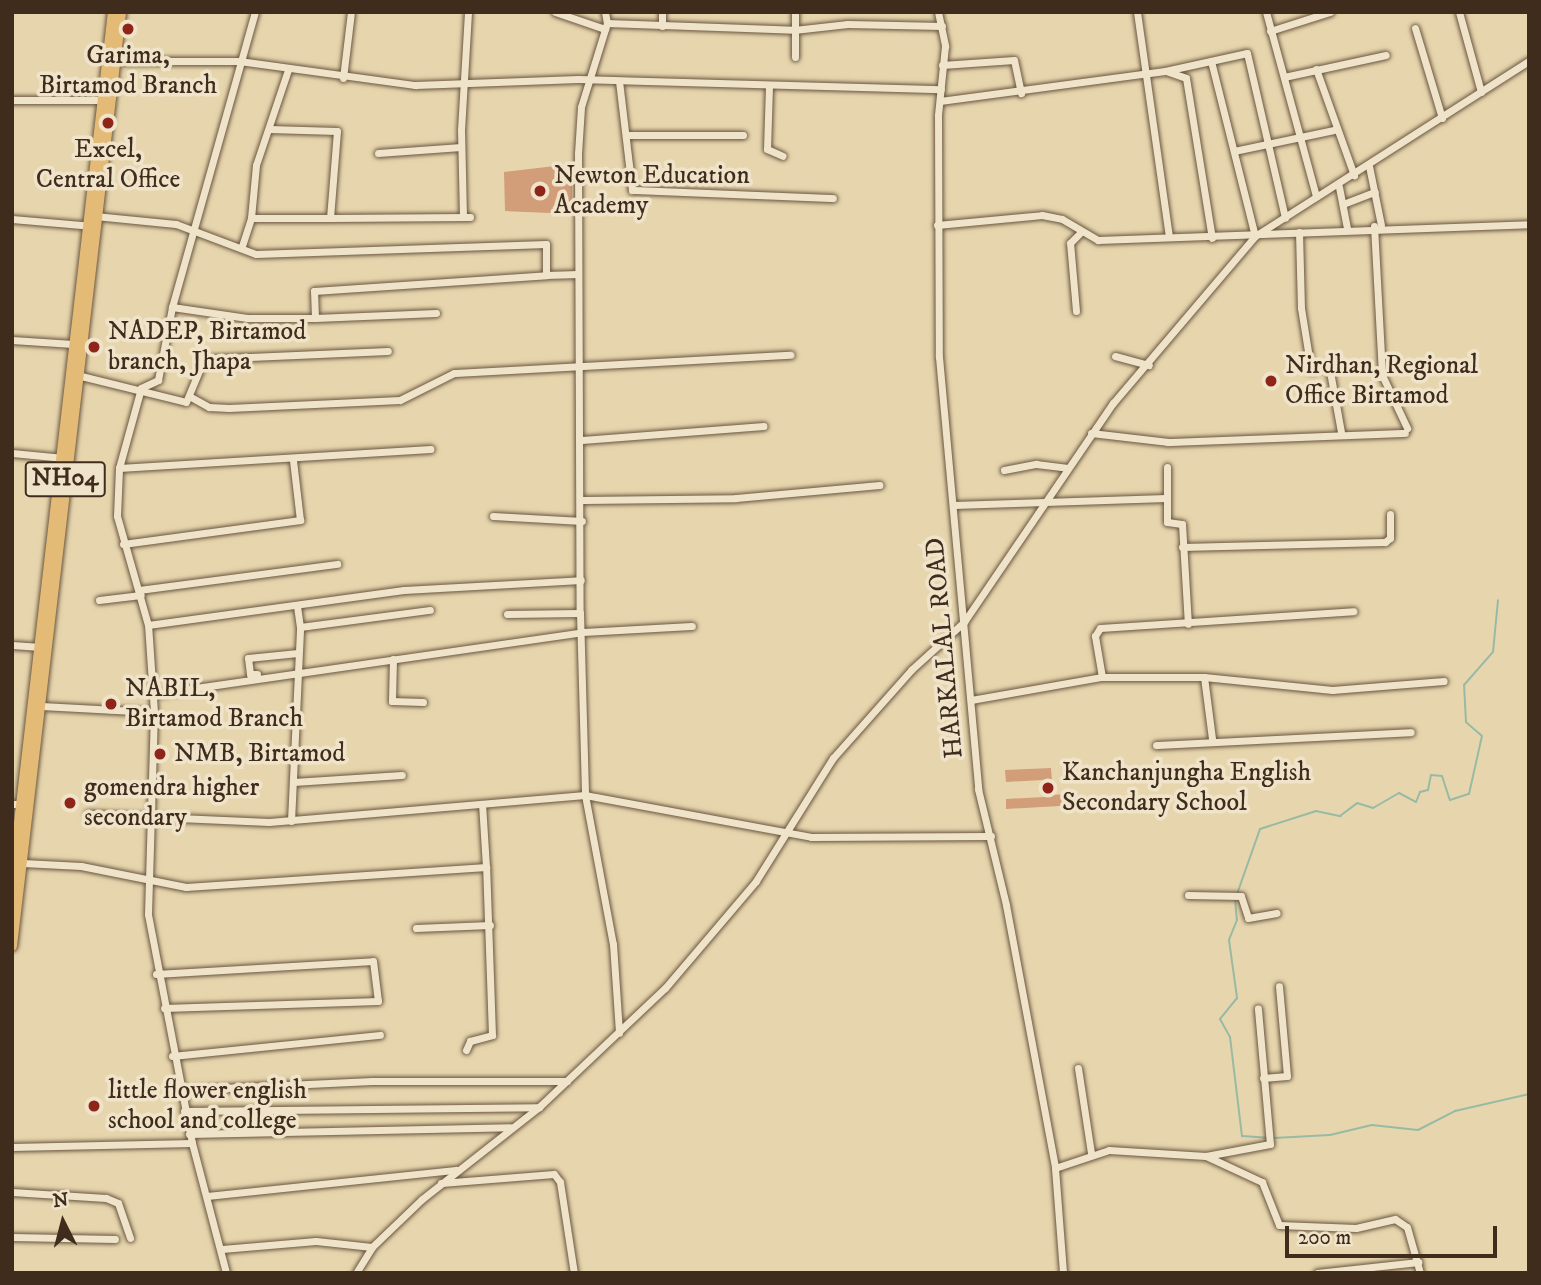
<!DOCTYPE html>
<html>
<head>
<meta charset="utf-8">
<style>
	body { margin:0 }
	#map { position:relative; width:1541px; height:1285px; overflow:hidden; background:#e7d6ad; font-family:"IM FELL DW Pica",serif }
	div>[style] { position:absolute }
	[style*='--x'] { left:calc(var(--x)*1px); top:calc(var(--y)*1px); width:calc(var(--w)*1px); rotate:calc(var(--a)*1deg) }
	.stream>* { height:2px; margin:-1px; padding:0 1px; transform-origin:1px; border-radius:1px; background:#98baa5 }
	.building>* { inset:0; background:#d29e79 }
	.roads { filter:drop-shadow(0 0 2px #6a5641) drop-shadow(0 0 2px #6a5641) }
	.minor>* { height:7px; margin:-3.5px; padding:0 3.5px; transform-origin:3.5px; border-radius:3.5px; background:#efe4ca }
	.major>* { height:10px; margin:-5px; padding:0 5px; transform-origin:5px; border-radius:5px; background:#e4bb76 }
	.dots>* { width:19px; height:19px; translate:-50% -50%; box-sizing:border-box; border:4px solid #efe4ca; border-radius:50% }
	span { translate:-50% -50%; white-space:nowrap; text-align:center; line-height:1.15; -webkit-text-stroke:7px #efe4ca; paint-order:stroke }
	.shield-label span { padding:2px 5px; background:#efe4ca; border:2px solid; border-radius:5px; -webkit-text-stroke-width:0 }
	.shield-label { font-size:24px; color:#402c1d; font-weight:700 }
	.poi-label { font-size:26px; color:#402c1d }
	.left { translate:0 -50%; text-align:left }
	.street-label { font-size:26px; color:#402c1d }
	.frame { position:absolute; inset:0; border:14px solid #402c1d; pointer-events:none }
	.north { position:absolute; left:28px; top:1187px; width:70px; height:70px; -webkit-text-stroke:5px #efe4ca; paint-order:stroke; rotate:354deg; font-size:19px; font-weight:700; line-height:28px; text-align:center; color:#402c1d }
	.north::after { content:''; display:block; margin:auto; width:24px; height:32px; background:#402c1d; clip-path:polygon(50% 0,100% 100%,50% 72%,0 100%) }
	.scale { position:absolute; left:1285px; top:1226px; width:212px; height:32px; box-sizing:border-box; border:4px solid #402c1d; border-top:0; padding-left:9px; font-size:21px; line-height:24px; white-space:nowrap; color:#402c1d; -webkit-text-stroke:5px #efe4ca; paint-order:stroke }
</style>
</head>
<body>
<div id="map">
	<div class="stream">
		<div style="--x:1237;--y:894;--w:69;--a:-70.5"></div>
		<div style="--x:1260;--y:829;--w:59;--a:-17.8"></div>
		<div style="--x:1316;--y:811;--w:25;--a:12"></div>
		<div style="--x:1340;--y:816;--w:21;--a:-37"></div>
		<div style="--x:1357;--y:803;--w:17;--a:17"></div>
		<div style="--x:1373;--y:808;--w:30;--a:-30"></div>
		<div style="--x:1399;--y:793;--w:19;--a:28"></div>
		<div style="--x:1416;--y:802;--w:11;--a:-68"></div>
		<div style="--x:1420;--y:792;--w:8;--a:-14"></div>
		<div style="--x:1428;--y:790;--w:15;--a:-79"></div>
		<div style="--x:1431;--y:775;--w:11;--a:5"></div>
		<div style="--x:1442;--y:776;--w:25;--a:72"></div>
		<div style="--x:1450;--y:800;--w:20;--a:-18"></div>
		<div style="--x:1469;--y:794;--w:59;--a:-77.4"></div>
		<div style="--x:1482;--y:736;--w:21;--a:-139"></div>
		<div style="--x:1466;--y:722;--w:37;--a:-93"></div>
		<div style="--x:1464;--y:685;--w:44;--a:-48.7"></div>
		<div style="--x:1493;--y:652;--w:52;--a:-84.5"></div>
		<div style="--x:1235;--y:899;--w:21;--a:85"></div>
		<div style="--x:1237;--y:920;--w:22;--a:112"></div>
		<div style="--x:1229;--y:940;--w:59;--a:82.1"></div>
		<div style="--x:1237;--y:998;--w:27;--a:129"></div>
		<div style="--x:1220;--y:1019;--w:21;--a:61"></div>
		<div style="--x:1230;--y:1037;--w:100;--a:83.1"></div>
		<div style="--x:1242;--y:1136;--w:26;--a:4"></div>
		<div style="--x:1274;--y:1138;--w:56;--a:-3.1"></div>
		<div style="--x:1330;--y:1135;--w:43;--a:-13.4"></div>
		<div style="--x:1372;--y:1125;--w:46;--a:6.2"></div>
		<div style="--x:1418;--y:1130;--w:42;--a:-27.2"></div>
		<div style="--x:1455;--y:1111;--w:76;--a:-12.9"></div>
	</div>
	<div class="building">
		<div style="clip-path:polygon(572px 164px,572px 214px,505px 211px,504px 172px)"></div>
		<div style="clip-path:polygon(1051px 768px,1053px 795px,1077px 793px,1077px 805px,1006px 809px,1006px 799px,1044px 797px,1043px 780px,1006px 782px,1005px 770px)"></div>
	</div>
	<div class="roads">
		<div class="minor">
			<div style="--x:555;--y:12;--w:53;--a:18.8"></div>
			<div style="--x:605;--y:12;--w:11;--a:80"></div>
			<div style="--x:607;--y:23;--w:88;--a:107.2"></div>
			<div style="--x:581;--y:107;--w:46;--a:93.7"></div>
			<div style="--x:578;--y:153;--w:460;--a:89.8"></div>
			<div style="--x:580;--y:613;--w:182;--a:88.4"></div>
			<div style="--x:585;--y:795;--w:152;--a:79.4"></div>
			<div style="--x:613;--y:944;--w:89;--a:86.1"></div>
			<div style="--x:662;--y:12;--w:14;--a:90"></div>
			<div style="--x:938;--y:12;--w:35;--a:78"></div>
			<div style="--x:945;--y:46;--w:69;--a:95.8"></div>
			<div style="--x:938;--y:115;--w:242;--a:89.8"></div>
			<div style="--x:939;--y:357;--w:434;--a:84.8"></div>
			<div style="--x:978;--y:789;--w:119;--a:76.4"></div>
			<div style="--x:1006;--y:905;--w:268;--a:79.4"></div>
			<div style="--x:1055;--y:1168;--w:105;--a:85.6"></div>
			<div style="--x:1137;--y:12;--w:227;--a:81.9"></div>
			<div style="--x:1266;--y:12;--w:191;--a:74.8"></div>
			<div style="--x:1459;--y:12;--w:83;--a:74.6"></div>
			<div style="--x:607;--y:23;--w:187;--a:2.1"></div>
			<div style="--x:794;--y:30;--w:54;--a:-6.3"></div>
			<div style="--x:848;--y:24;--w:94;--a:1.2"></div>
			<div style="--x:1415;--y:28;--w:94;--a:73.3"></div>
			<div style="--x:1270;--y:31;--w:63;--a:-17.6"></div>
			<div style="--x:795;--y:57;--w:45;--a:-90"></div>
			<div style="--x:114;--y:61;--w:125;--a:0"></div>
			<div style="--x:239;--y:61;--w:178;--a:7.8"></div>
			<div style="--x:415;--y:85;--w:163;--a:-2.1"></div>
			<div style="--x:578;--y:79;--w:363;--a:1.6"></div>
			<div style="--x:1211;--y:61;--w:180;--a:75.9"></div>
			<div style="--x:942;--y:65;--w:72;--a:-4"></div>
			<div style="--x:1014;--y:60;--w:34;--a:78"></div>
			<div style="--x:1316;--y:69;--w:113;--a:70.3"></div>
			<div style="--x:1166;--y:71;--w:21;--a:19"></div>
			<div style="--x:1186;--y:78;--w:162;--a:80.8"></div>
			<div style="--x:1284;--y:77;--w:104;--a:-12.2"></div>
			<div style="--x:343;--y:78;--w:66;--a:-83.1"></div>
			<div style="--x:619;--y:81;--w:110;--a:83.2"></div>
			<div style="--x:632;--y:190;--w:201;--a:2.3"></div>
			<div style="--x:769;--y:86;--w:63;--a:91.8"></div>
			<div style="--x:767;--y:149;--w:17;--a:24"></div>
			<div style="--x:12;--y:100;--w:93;--a:0"></div>
			<div style="--x:940;--y:101;--w:227;--a:-7.6"></div>
			<div style="--x:1165;--y:71;--w:84;--a:-12.4"></div>
			<div style="--x:1247;--y:53;--w:169;--a:77"></div>
			<div style="--x:627;--y:135;--w:116;--a:0"></div>
			<div style="--x:1234;--y:151;--w:102;--a:-11.9"></div>
			<div style="--x:378;--y:153;--w:83;--a:-4.1"></div>
			<div style="--x:1369;--y:166;--w:60;--a:78.5"></div>
			<div style="--x:1339;--y:187;--w:42;--a:79"></div>
			<div style="--x:1343;--y:204;--w:34;--a:-21"></div>
			<div style="--x:95;--y:216;--w:81;--a:5.6"></div>
			<div style="--x:176;--y:224;--w:85;--a:20.6"></div>
			<div style="--x:256;--y:254;--w:290;--a:-2"></div>
			<div style="--x:546;--y:244;--w:31;--a:90"></div>
			<div style="--x:546;--y:275;--w:32;--a:-2"></div>
			<div style="--x:463;--y:217;--w:87;--a:-91.3"></div>
			<div style="--x:461;--y:130;--w:118;--a:-86.6"></div>
			<div style="--x:251;--y:218;--w:53;--a:-84.6"></div>
			<div style="--x:256;--y:165;--w:100;--a:-71.4"></div>
			<div style="--x:330;--y:218;--w:140;--a:-0.4"></div>
			<div style="--x:12;--y:219;--w:81;--a:4.9"></div>
			<div style="--x:937;--y:225;--w:105;--a:-5.4"></div>
			<div style="--x:1042;--y:215;--w:20;--a:11"></div>
			<div style="--x:1062;--y:219;--w:42;--a:30.3"></div>
			<div style="--x:1098;--y:240;--w:431;--a:-2.1"></div>
			<div style="--x:1374;--y:226;--w:149;--a:86.9"></div>
			<div style="--x:1382;--y:375;--w:59;--a:64.7"></div>
			<div style="--x:1299;--y:232;--w:76;--a:88.5"></div>
			<div style="--x:1301;--y:308;--w:63;--a:80.8"></div>
			<div style="--x:1311;--y:370;--w:18;--a:-13"></div>
			<div style="--x:1329;--y:366;--w:67;--a:79.7"></div>
			<div style="--x:242;--y:246;--w:29;--a:-72"></div>
			<div style="--x:251;--y:218;--w:79;--a:0"></div>
			<div style="--x:330;--y:218;--w:87;--a:-85.4"></div>
			<div style="--x:337;--y:131;--w:68;--a:-178.3"></div>
			<div style="--x:172;--y:307;--w:76;--a:8.3"></div>
			<div style="--x:247;--y:318;--w:68;--a:0"></div>
			<div style="--x:1076;--y:311;--w:68;--a:-95"></div>
			<div style="--x:1070;--y:243;--w:14;--a:-45"></div>
			<div style="--x:436;--y:313;--w:121;--a:177.6"></div>
			<div style="--x:315;--y:318;--w:27;--a:-92"></div>
			<div style="--x:314;--y:291;--w:233;--a:-3.9"></div>
			<div style="--x:12;--y:340;--w:61;--a:3.8"></div>
			<div style="--x:1115;--y:356;--w:35;--a:15"></div>
			<div style="--x:77;--y:375;--w:112;--a:13.9"></div>
			<div style="--x:186;--y:402;--w:47;--a:-67.3"></div>
			<div style="--x:204;--y:359;--w:184;--a:-2.5"></div>
			<div style="--x:189;--y:396;--w:23;--a:29"></div>
			<div style="--x:209;--y:407;--w:20;--a:3"></div>
			<div style="--x:229;--y:408;--w:171;--a:-2.7"></div>
			<div style="--x:400;--y:400;--w:60;--a:-26.6"></div>
			<div style="--x:454;--y:373;--w:337;--a:-3.1"></div>
			<div style="--x:1091;--y:433;--w:78;--a:6.7"></div>
			<div style="--x:1168;--y:442;--w:237;--a:-2.2"></div>
			<div style="--x:582;--y:440;--w:182;--a:-4.4"></div>
			<div style="--x:12;--y:453;--w:52;--a:5.5"></div>
			<div style="--x:1167;--y:467;--w:55;--a:90"></div>
			<div style="--x:1167;--y:522;--w:15;--a:8"></div>
			<div style="--x:1182;--y:524;--w:100;--a:86.6"></div>
			<div style="--x:119;--y:468;--w:312;--a:-3.5"></div>
			<div style="--x:1004;--y:470;--w:33;--a:-11"></div>
			<div style="--x:1036;--y:464;--w:32;--a:7"></div>
			<div style="--x:583;--y:500;--w:153;--a:-0.7"></div>
			<div style="--x:736;--y:498;--w:144;--a:-5.2"></div>
			<div style="--x:954;--y:505;--w:212;--a:-1.9"></div>
			<div style="--x:493;--y:516;--w:89;--a:3.2"></div>
			<div style="--x:123;--y:544;--w:179;--a:-7.7"></div>
			<div style="--x:300;--y:520;--w:60;--a:-96.7"></div>
			<div style="--x:1182;--y:547;--w:203;--a:-1.4"></div>
			<div style="--x:1385;--y:542;--w:6;--a:-39"></div>
			<div style="--x:1390;--y:538;--w:24;--a:-90"></div>
			<div style="--x:139;--y:590;--w:200;--a:-7.5"></div>
			<div style="--x:99;--y:600;--w:42;--a:-6.8"></div>
			<div style="--x:297;--y:606;--w:21;--a:82"></div>
			<div style="--x:300;--y:627;--w:131;--a:-7.5"></div>
			<div style="--x:507;--y:614;--w:73;--a:-0.8"></div>
			<div style="--x:148;--y:625;--w:258;--a:-7.8"></div>
			<div style="--x:404;--y:590;--w:177;--a:-3.2"></div>
			<div style="--x:12;--y:645;--w:32;--a:4"></div>
			<div style="--x:393;--y:659;--w:42;--a:91.4"></div>
			<div style="--x:392;--y:701;--w:31;--a:2"></div>
			<div style="--x:257;--y:674;--w:7;--a:180"></div>
			<div style="--x:250;--y:674;--w:16;--a:-97"></div>
			<div style="--x:248;--y:658;--w:50;--a:-5.7"></div>
			<div style="--x:1102;--y:677;--w:42;--a:-99.7"></div>
			<div style="--x:1095;--y:636;--w:9;--a:-58"></div>
			<div style="--x:1100;--y:628;--w:254;--a:-3.8"></div>
			<div style="--x:1204;--y:677;--w:63;--a:82.6"></div>
			<div style="--x:154;--y:694;--w:432;--a:-8.2"></div>
			<div style="--x:582;--y:632;--w:110;--a:-3.1"></div>
			<div style="--x:971;--y:700;--w:133;--a:-10"></div>
			<div style="--x:1102;--y:677;--w:102;--a:0"></div>
			<div style="--x:1204;--y:677;--w:129;--a:5.8"></div>
			<div style="--x:1332;--y:690;--w:112;--a:-4.6"></div>
			<div style="--x:154;--y:712;--w:87;--a:-93.9"></div>
			<div style="--x:148;--y:625;--w:113;--a:-105.9"></div>
			<div style="--x:117;--y:516;--w:48;--a:-87.6"></div>
			<div style="--x:119;--y:468;--w:83;--a:-74.6"></div>
			<div style="--x:141;--y:388;--w:19;--a:-25"></div>
			<div style="--x:158;--y:380;--w:74;--a:-79.1"></div>
			<div style="--x:172;--y:307;--w:306;--a:-74.3"></div>
			<div style="--x:1156;--y:745;--w:255;--a:-2.9"></div>
			<div style="--x:293;--y:782;--w:109;--a:-3.7"></div>
			<div style="--x:12;--y:804;--w:14;--a:0"></div>
			<div style="--x:88;--y:814;--w:181;--a:2.5"></div>
			<div style="--x:269;--y:822;--w:317;--a:-4.9"></div>
			<div style="--x:585;--y:795;--w:230;--a:10.5"></div>
			<div style="--x:811;--y:837;--w:180;--a:-0.3"></div>
			<div style="--x:291;--y:821;--w:194;--a:-87.3"></div>
			<div style="--x:23;--y:863;--w:58;--a:3"></div>
			<div style="--x:81;--y:866;--w:107;--a:11.3"></div>
			<div style="--x:186;--y:887;--w:301;--a:-3.8"></div>
			<div style="--x:486;--y:867;--w:63;--a:-93.6"></div>
			<div style="--x:1188;--y:895;--w:53;--a:1.1"></div>
			<div style="--x:1241;--y:896;--w:23;--a:72"></div>
			<div style="--x:1248;--y:918;--w:29;--a:-10"></div>
			<div style="--x:416;--y:928;--w:74;--a:-2.3"></div>
			<div style="--x:156;--y:974;--w:217;--a:-3.4"></div>
			<div style="--x:373;--y:961;--w:40;--a:82.9"></div>
			<div style="--x:378;--y:1001;--w:214;--a:178.1"></div>
			<div style="--x:466;--y:1050;--w:10;--a:-66"></div>
			<div style="--x:470;--y:1041;--w:23;--a:-15"></div>
			<div style="--x:492;--y:1035;--w:168;--a:-92"></div>
			<div style="--x:172;--y:1056;--w:209;--a:-5.8"></div>
			<div style="--x:1078;--y:1068;--w:86;--a:81.3"></div>
			<div style="--x:1263;--y:1078;--w:24;--a:-5"></div>
			<div style="--x:1287;--y:1076;--w:90;--a:-95.1"></div>
			<div style="--x:181;--y:1090;--w:191;--a:-2.7"></div>
			<div style="--x:372;--y:1081;--w:195;--a:0"></div>
			<div style="--x:184;--y:1111;--w:355;--a:-0.6"></div>
			<div style="--x:189;--y:1134;--w:321;--a:-1.2"></div>
			<div style="--x:192;--y:1143;--w:134;--a:75.3"></div>
			<div style="--x:12;--y:1147;--w:180;--a:-1.3"></div>
			<div style="--x:192;--y:1143;--w:233;--a:-100.9"></div>
			<div style="--x:148;--y:914;--w:202;--a:-88.3"></div>
			<div style="--x:154;--y:712;--w:114;--a:-177"></div>
			<div style="--x:1206;--y:1156;--w:65;--a:-10.6"></div>
			<div style="--x:1270;--y:1144;--w:136;--a:-95.1"></div>
			<div style="--x:1055;--y:1168;--w:57;--a:-18.4"></div>
			<div style="--x:1109;--y:1150;--w:97;--a:3.5"></div>
			<div style="--x:1206;--y:1156;--w:62;--a:24.9"></div>
			<div style="--x:1262;--y:1182;--w:46;--a:68.4"></div>
			<div style="--x:1279;--y:1225;--w:77;--a:2.2"></div>
			<div style="--x:1356;--y:1228;--w:40;--a:-13"></div>
			<div style="--x:1395;--y:1219;--w:14;--a:34"></div>
			<div style="--x:1407;--y:1227;--w:48;--a:74.2"></div>
			<div style="--x:441;--y:1183;--w:113;--a:-4.6"></div>
			<div style="--x:554;--y:1174;--w:10;--a:53"></div>
			<div style="--x:560;--y:1182;--w:92;--a:81.3"></div>
			<div style="--x:12;--y:1192;--w:94;--a:3.7"></div>
			<div style="--x:106;--y:1198;--w:13;--a:23"></div>
			<div style="--x:118;--y:1203;--w:37;--a:71"></div>
			<div style="--x:207;--y:1196;--w:250;--a:-6"></div>
			<div style="--x:12;--y:1237;--w:103;--a:1.1"></div>
			<div style="--x:222;--y:1249;--w:94;--a:-4.9"></div>
			<div style="--x:316;--y:1241;--w:56;--a:6.1"></div>
			<div style="--x:356;--y:1273;--w:31;--a:-58"></div>
			<div style="--x:372;--y:1247;--w:69;--a:-43.8"></div>
			<div style="--x:422;--y:1199;--w:149;--a:-38.2"></div>
			<div style="--x:539;--y:1107;--w:173;--a:-43.4"></div>
			<div style="--x:665;--y:988;--w:140;--a:-49.6"></div>
			<div style="--x:756;--y:881;--w:145;--a:-58"></div>
			<div style="--x:833;--y:758;--w:118;--a:-48.4"></div>
			<div style="--x:911;--y:670;--w:72;--a:-42.2"></div>
			<div style="--x:964;--y:622;--w:265;--a:-55.8"></div>
			<div style="--x:1113;--y:403;--w:219;--a:-49.6"></div>
			<div style="--x:1255;--y:236;--w:325;--a:-32.6"></div>
			<div style="--x:1317;--y:1273;--w:102;--a:-6.2"></div>
		</div>
		<div class="major">
			<div style="--x:12;--y:883;--w:877;--a:-83.39"></div>
			<div style="--x:12;--y:946;--w:940;--a:-83.34"></div>
		</div>
	</div>
	<div class="dots">
		<div style="left:128px;top:29px;background:#8f2418"></div>
		<div style="left:108px;top:123px;background:#8f2418"></div>
		<div style="left:540px;top:191px;background:#8f2418"></div>
		<div style="left:94px;top:347px;background:#8f2418"></div>
		<div style="left:1271px;top:381px;background:#8f2418"></div>
		<div style="left:111px;top:704px;background:#8f2418"></div>
		<div style="left:160px;top:754px;background:#8f2418"></div>
		<div style="left:1048px;top:788px;background:#8f2418"></div>
		<div style="left:70px;top:803px;background:#8f2418"></div>
		<div style="left:94px;top:1106px;background:#8f2418"></div>
	</div>
	<div class="shield-label">
		<span style="left:65px;top:479px">NH04</span>
	</div>
	<div class="poi-label">
		<span style="left:128px;top:71px">Garima,<br>Birtamod Branch</span>
		<span style="left:108px;top:165px">Excel,<br>Central Office</span>
		<span class="left" style="left:554px;top:191px">Newton Education<br>Academy</span>
		<span class="left" style="left:108px;top:347px">NADEP, Birtamod<br>branch, Jhapa</span>
		<span class="left" style="left:1285px;top:381px">Nirdhan, Regional<br>Office Birtamod</span>
		<span class="left" style="left:125px;top:704px">NABIL,<br>Birtamod Branch</span>
		<span class="left" style="left:174px;top:754px">NMB, Birtamod</span>
		<span class="left" style="left:1062px;top:788px">Kanchanjungha English<br>Secondary School</span>
		<span class="left" style="left:84px;top:803px">gomendra higher<br>secondary</span>
		<span class="left" style="left:108px;top:1106px">little flower english<br>school and college</span>
	</div>
	<div class="street-label">
		<span style="left:945px;top:648px;rotate:-95deg">HARKALAL ROAD</span>
	</div>
	<div class="frame"></div>
	<div class="north">N</div>
	<div class="scale">200 m</div>
</div>
</body>
</html>
